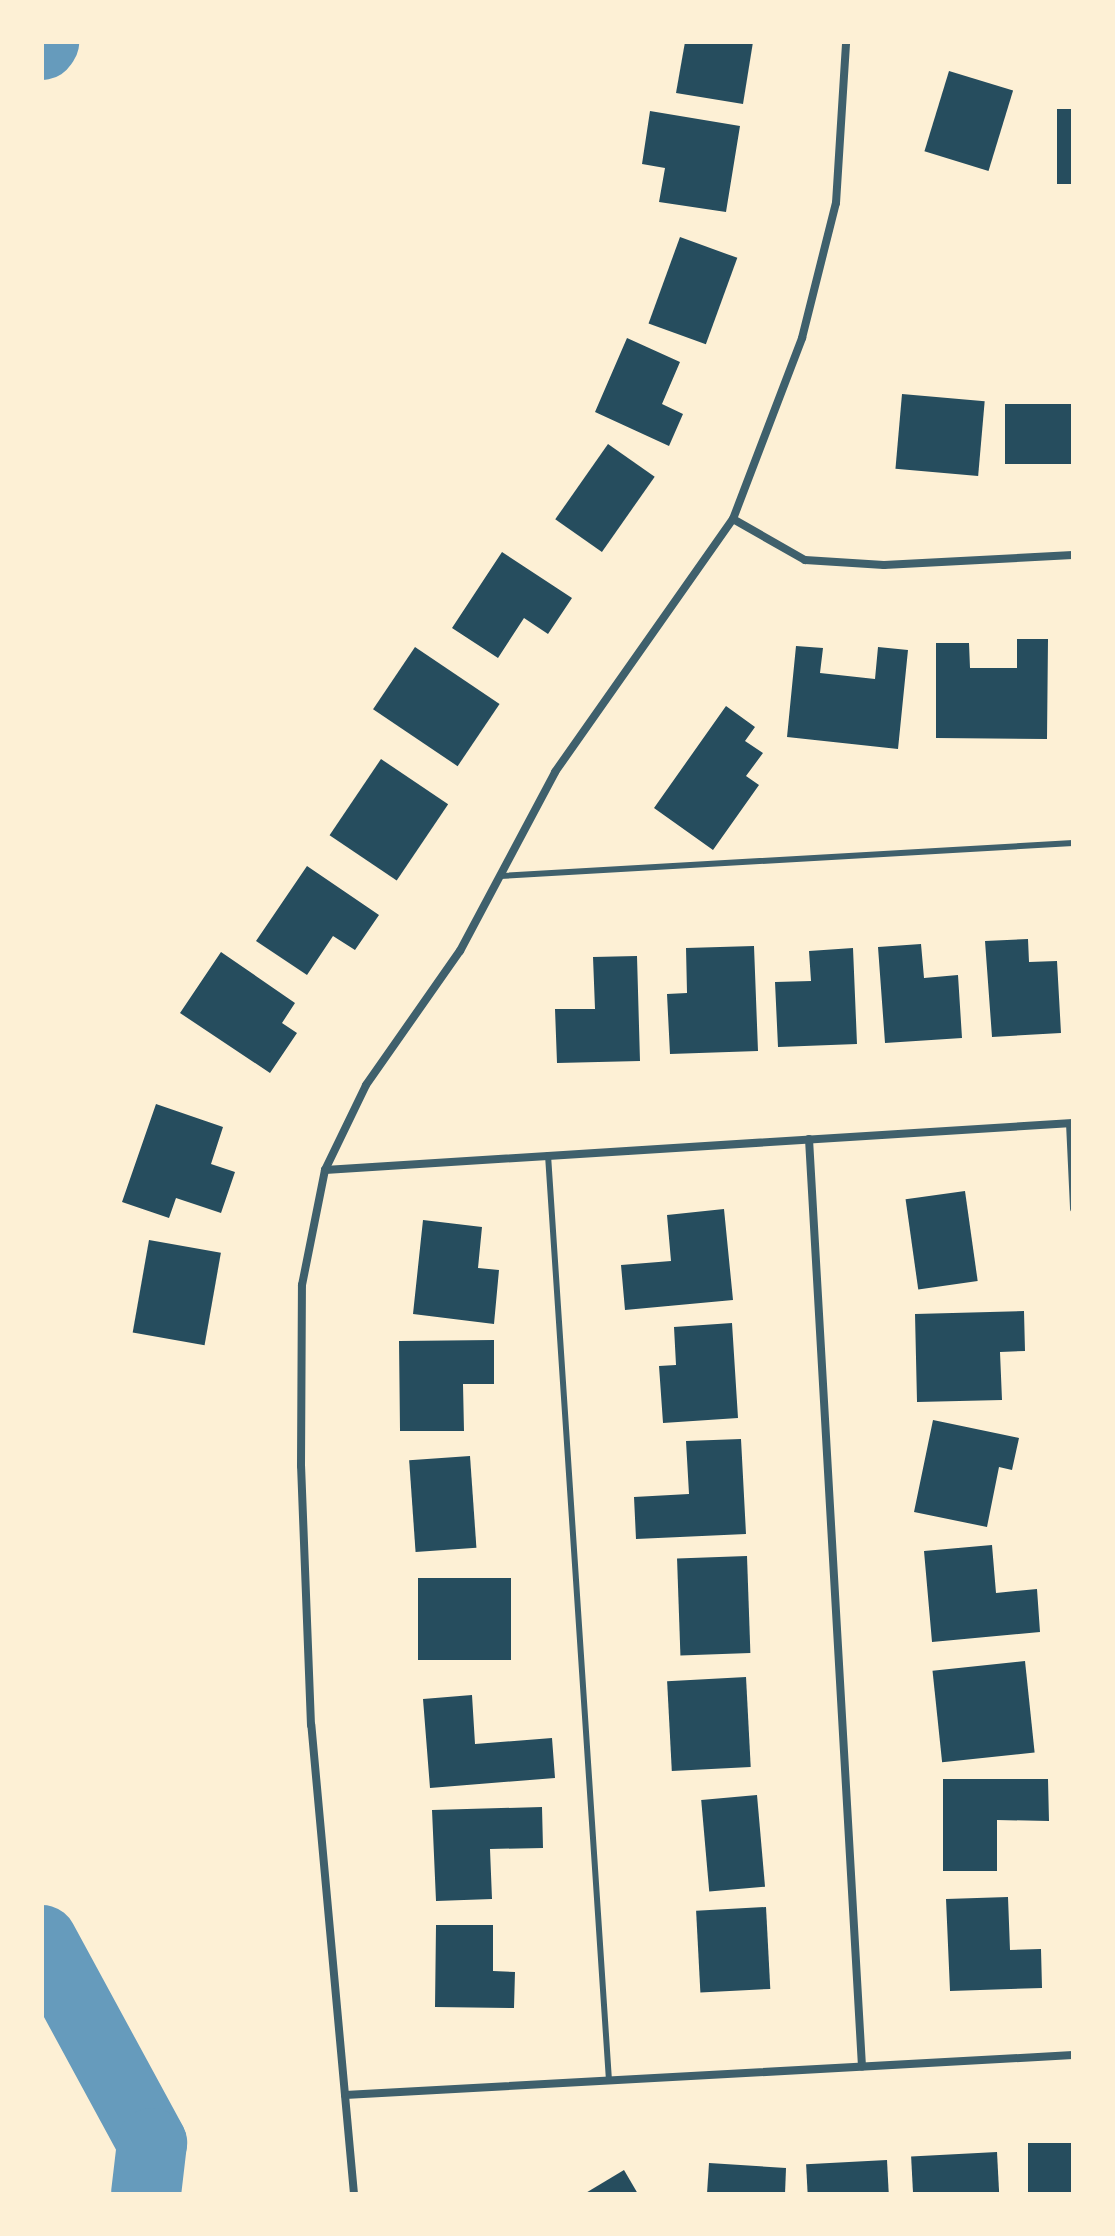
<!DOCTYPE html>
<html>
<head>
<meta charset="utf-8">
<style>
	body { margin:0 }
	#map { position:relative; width:1115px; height:2236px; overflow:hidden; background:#fdf0d5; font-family:"Fira Sans",sans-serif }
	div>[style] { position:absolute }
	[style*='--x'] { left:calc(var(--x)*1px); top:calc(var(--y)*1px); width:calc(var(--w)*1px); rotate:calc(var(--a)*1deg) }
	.river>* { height:70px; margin:-35px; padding:0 35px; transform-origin:35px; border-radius:35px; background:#669bbc }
	.building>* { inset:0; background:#264d5e; transform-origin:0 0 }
	.service>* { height:6px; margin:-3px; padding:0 3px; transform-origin:3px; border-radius:3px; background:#3f606c }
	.minor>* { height:8px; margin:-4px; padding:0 4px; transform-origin:4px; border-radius:4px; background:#3f606c }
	span { translate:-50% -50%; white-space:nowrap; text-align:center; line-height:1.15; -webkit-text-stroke:8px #fdf0d5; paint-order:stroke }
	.frame { position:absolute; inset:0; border:44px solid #fdf0d5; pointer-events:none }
</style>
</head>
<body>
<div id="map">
	<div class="river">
		<div style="--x:42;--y:45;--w:4;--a:-56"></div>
		<div style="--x:42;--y:1940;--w:231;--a:61.5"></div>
		<div style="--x:152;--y:2143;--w:51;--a:96.7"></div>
	</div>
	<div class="building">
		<div style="clip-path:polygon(685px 42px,753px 42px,743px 104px,676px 93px)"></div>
		<div style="left:949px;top:71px;width:67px;height:84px;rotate:17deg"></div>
		<div style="left:1073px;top:109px;width:75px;height:16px;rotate:90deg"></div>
		<div style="clip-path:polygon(650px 111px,740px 126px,726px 212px,659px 202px,665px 168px,642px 164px)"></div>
		<div style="left:680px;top:237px;width:61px;height:92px;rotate:20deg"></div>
		<div style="clip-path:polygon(627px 338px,680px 362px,662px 404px,683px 414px,669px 446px,595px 412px)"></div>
		<div style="left:902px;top:394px;width:83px;height:75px;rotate:5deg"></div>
		<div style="left:1073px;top:404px;width:60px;height:68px;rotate:90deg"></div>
		<div style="left:608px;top:444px;width:57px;height:92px;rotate:35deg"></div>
		<div style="clip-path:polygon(502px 552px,572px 598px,548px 634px,524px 618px,498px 658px,452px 628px)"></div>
		<div style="clip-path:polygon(1017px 639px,1048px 639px,1047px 739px,936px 738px,936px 643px,969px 643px,970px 668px,1017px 668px)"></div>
		<div style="clip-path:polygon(796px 646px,823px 648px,820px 673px,875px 679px,878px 647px,908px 650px,898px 749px,787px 737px)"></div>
		<div style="left:415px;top:647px;width:102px;height:75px;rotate:34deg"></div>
		<div style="clip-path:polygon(726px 706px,755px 727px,745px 741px,763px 753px,746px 776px,759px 785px,713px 850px,654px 808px)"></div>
		<div style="left:381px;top:759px;width:81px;height:92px;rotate:34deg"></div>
		<div style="clip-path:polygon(307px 866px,379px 915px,355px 950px,333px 936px,307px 975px,256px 941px)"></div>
		<div style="clip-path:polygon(1028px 939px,1029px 962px,1057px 961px,1061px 1033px,992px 1037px,985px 941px)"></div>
		<div style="clip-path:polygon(921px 944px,924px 978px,958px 975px,962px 1038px,885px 1043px,878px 947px)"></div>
		<div style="clip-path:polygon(754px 946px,758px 1051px,670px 1054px,667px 994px,687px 993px,686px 948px)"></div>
		<div style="clip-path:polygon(853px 948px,857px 1044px,778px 1047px,775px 982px,811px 981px,809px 951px)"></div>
		<div style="clip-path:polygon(221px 952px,295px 1003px,282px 1023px,297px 1033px,270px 1073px,180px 1013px)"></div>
		<div style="clip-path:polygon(637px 956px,640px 1061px,557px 1063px,555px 1009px,595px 1009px,593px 957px)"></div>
		<div style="clip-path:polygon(156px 1104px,223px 1127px,211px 1164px,235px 1172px,221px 1213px,176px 1198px,169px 1218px,122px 1202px)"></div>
		<div style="left:965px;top:1191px;width:91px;height:60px;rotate:82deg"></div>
		<div style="clip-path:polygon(724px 1209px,733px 1300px,625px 1310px,621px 1265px,671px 1261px,667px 1215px)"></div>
		<div style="clip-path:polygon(423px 1220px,482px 1227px,478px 1268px,499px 1270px,494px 1324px,413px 1314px)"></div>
		<div style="left:149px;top:1240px;width:73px;height:94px;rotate:10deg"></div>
		<div style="clip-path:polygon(1024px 1311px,1025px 1351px,1000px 1352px,1002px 1400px,917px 1402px,915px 1314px)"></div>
		<div style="clip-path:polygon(732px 1323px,738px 1418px,663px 1423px,659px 1366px,676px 1365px,674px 1327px)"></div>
		<div style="clip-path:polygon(494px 1340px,494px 1384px,463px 1384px,464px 1431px,400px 1431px,399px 1341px)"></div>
		<div style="clip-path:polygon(933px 1420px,1019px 1438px,1012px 1470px,999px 1467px,987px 1527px,914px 1512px)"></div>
		<div style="clip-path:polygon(741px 1439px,746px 1534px,636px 1539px,634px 1497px,689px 1494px,686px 1441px)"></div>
		<div style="left:470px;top:1456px;width:92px;height:61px;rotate:86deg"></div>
		<div style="clip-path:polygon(992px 1545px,996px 1593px,1037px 1589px,1040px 1632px,932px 1642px,924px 1551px)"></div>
		<div style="left:747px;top:1556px;width:97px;height:70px;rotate:88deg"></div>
		<div style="left:418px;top:1578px;width:93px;height:82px"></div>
		<div style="left:1025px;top:1661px;width:92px;height:93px;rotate:84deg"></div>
		<div style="left:746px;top:1677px;width:90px;height:79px;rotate:87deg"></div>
		<div style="clip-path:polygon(472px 1695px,475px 1744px,552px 1738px,555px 1778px,430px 1788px,423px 1699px)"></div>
		<div style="clip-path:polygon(943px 1779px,1048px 1779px,1049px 1821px,997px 1820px,997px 1871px,943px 1871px)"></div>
		<div style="left:757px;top:1795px;width:92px;height:56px;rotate:85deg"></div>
		<div style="clip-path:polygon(542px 1807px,543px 1848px,490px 1849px,492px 1899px,436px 1901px,432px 1810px)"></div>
		<div style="clip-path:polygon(1008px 1897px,1010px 1950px,1041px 1949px,1042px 1988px,950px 1991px,946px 1899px)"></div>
		<div style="left:766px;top:1907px;width:82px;height:70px;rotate:87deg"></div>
		<div style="clip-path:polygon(436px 1925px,493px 1925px,493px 1971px,515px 1972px,514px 2008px,435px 2007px)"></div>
		<div style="left:1073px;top:2143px;width:51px;height:45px;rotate:90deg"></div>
		<div style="left:997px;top:2152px;width:42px;height:86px;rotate:87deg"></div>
		<div style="left:887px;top:2160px;width:34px;height:81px;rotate:87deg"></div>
		<div style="clip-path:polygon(709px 2163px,786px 2168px,785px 2194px,707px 2194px)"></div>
		<div style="clip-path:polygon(624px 2170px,638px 2194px,584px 2194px)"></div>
	</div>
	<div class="service">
		<div style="--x:500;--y:876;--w:574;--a:-3.3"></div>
		<div style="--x:1069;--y:1123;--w:86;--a:87.3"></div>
		<div style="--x:548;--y:1155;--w:927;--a:86.23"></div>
	</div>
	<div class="minor">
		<div style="--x:733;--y:519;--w:83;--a:29.7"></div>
		<div style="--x:805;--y:560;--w:79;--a:3.6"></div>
		<div style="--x:884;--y:565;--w:189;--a:-3"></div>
		<div style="--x:809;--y:1139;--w:929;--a:86.73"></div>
		<div style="--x:325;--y:1170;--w:749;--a:-3.6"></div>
		<div style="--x:345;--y:2095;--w:729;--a:-3.14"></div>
		<div style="--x:354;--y:2194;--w:471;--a:-95.2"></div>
		<div style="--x:311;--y:1725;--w:259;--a:-92.2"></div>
		<div style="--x:301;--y:1466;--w:181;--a:-89.7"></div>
		<div style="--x:302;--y:1285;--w:117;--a:-78.7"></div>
		<div style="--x:325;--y:1170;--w:94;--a:-64.2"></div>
		<div style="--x:366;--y:1085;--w:164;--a:-55"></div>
		<div style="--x:460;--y:951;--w:203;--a:-62"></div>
		<div style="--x:555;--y:772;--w:309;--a:-54.9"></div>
		<div style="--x:733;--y:519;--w:194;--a:-69.1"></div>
		<div style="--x:802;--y:338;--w:139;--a:-75.9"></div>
		<div style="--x:836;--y:203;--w:161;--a:-86.4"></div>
	</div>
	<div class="frame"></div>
</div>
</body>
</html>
